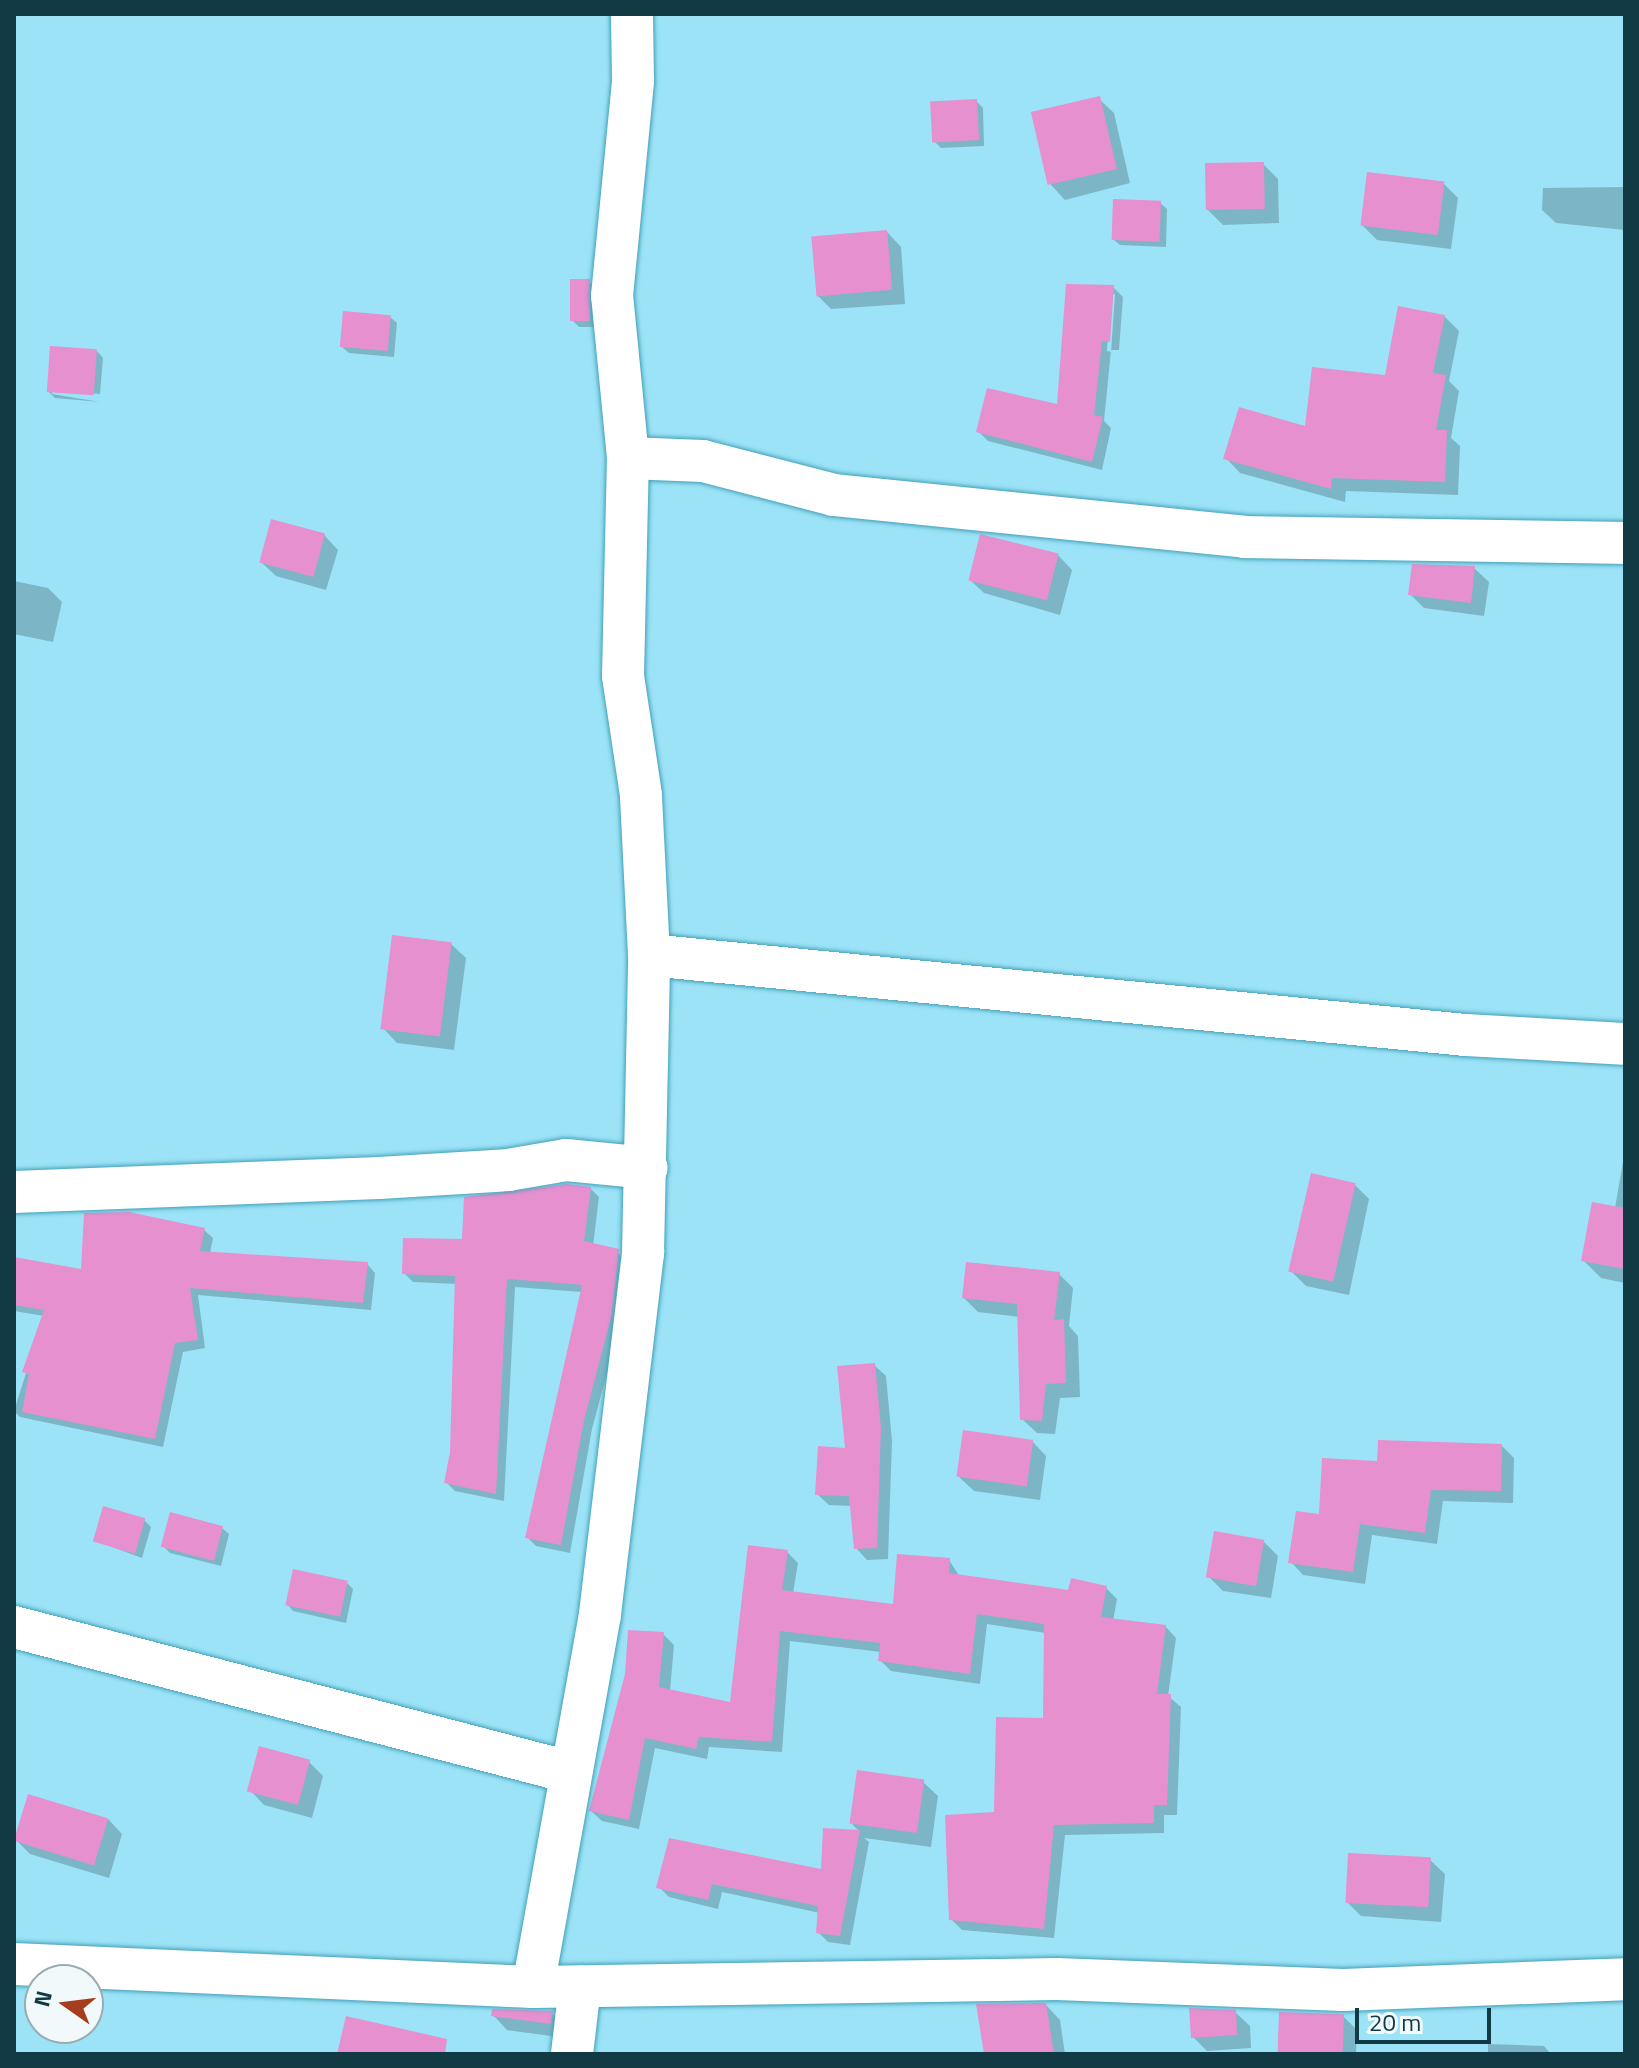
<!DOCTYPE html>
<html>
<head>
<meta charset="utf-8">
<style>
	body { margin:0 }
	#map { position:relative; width:1639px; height:2068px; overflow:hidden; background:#9ce3f7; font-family:"Titillium Web",sans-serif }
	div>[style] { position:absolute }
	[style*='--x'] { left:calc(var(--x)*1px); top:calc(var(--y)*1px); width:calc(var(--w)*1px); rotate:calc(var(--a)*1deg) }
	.shadow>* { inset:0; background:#0003 }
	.building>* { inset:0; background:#e690cf; transform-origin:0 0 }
	.roads { filter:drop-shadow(0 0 2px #42a1b9) drop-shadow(0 0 2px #42a1b9) }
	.minor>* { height:42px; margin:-21px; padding:0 21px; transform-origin:21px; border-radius:21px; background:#fff }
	span { translate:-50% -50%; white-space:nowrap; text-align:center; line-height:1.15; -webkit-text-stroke:6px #f1f9fb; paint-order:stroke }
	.frame { position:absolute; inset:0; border:16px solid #113a44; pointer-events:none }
	.north { position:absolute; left:24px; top:1964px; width:80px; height:80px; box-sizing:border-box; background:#f1f9fb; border:2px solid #97adb2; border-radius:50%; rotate:284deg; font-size:22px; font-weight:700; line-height:32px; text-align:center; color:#113a44 }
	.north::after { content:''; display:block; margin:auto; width:28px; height:36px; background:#a63e1e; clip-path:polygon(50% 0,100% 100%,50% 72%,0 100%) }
	.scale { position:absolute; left:1355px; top:2008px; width:136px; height:36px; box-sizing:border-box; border:4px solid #113a44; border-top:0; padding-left:10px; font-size:24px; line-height:28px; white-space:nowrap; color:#113a44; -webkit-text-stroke:6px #f1f9fb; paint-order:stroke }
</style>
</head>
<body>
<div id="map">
	<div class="shadow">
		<div style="clip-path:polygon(1099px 99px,1114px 113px,1130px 183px,1065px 200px,1051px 185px)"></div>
		<div style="clip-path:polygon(976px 101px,983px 108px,984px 146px,941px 148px,934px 141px)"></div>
		<div style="clip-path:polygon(1263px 164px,1278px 179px,1279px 223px,1223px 225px,1208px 210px)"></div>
		<div style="clip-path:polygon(1444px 184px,1458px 198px,1451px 249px,1377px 240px,1362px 225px)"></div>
		<div style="clip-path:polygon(1625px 187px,1625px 230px,1556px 223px,1542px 210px,1543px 188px)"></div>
		<div style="clip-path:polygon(1160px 203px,1167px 209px,1166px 247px,1120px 245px,1113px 239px)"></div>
		<div style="clip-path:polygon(887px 232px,901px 247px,905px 304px,831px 309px,817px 295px)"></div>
		<div style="clip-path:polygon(589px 281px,595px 288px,596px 327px,579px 327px,572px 320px)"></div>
		<div style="clip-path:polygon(evenodd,1113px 287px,1123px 297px,1119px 350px,1111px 350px,1104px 421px,1111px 428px,1102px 470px,988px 441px,978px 431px,1059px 407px,1113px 287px,1111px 294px,1115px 294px,1111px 352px,1107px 351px,1111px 294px)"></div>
		<div style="clip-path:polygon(1444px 316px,1459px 331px,1449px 381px,1459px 391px,1451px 438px,1460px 446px,1458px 495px,1346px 491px,1345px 502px,1240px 473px,1226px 458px,1307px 429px,1387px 377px)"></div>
		<div style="clip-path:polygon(390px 317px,397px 323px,394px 357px,349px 353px,342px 347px)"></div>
		<div style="clip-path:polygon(97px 351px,103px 358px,100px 394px,52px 390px,52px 394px,100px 402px,55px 398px,48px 391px)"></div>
		<div style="clip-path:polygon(324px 535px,338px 550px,326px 590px,276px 576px,261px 562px)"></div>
		<div style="clip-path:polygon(1058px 555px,1072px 570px,1060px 615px,984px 593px,969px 579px)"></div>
		<div style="clip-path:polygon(1474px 568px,1489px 582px,1484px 616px,1424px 608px,1410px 594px)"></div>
		<div style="clip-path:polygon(14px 581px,48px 588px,62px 602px,53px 642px,14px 634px)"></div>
		<div style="clip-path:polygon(451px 944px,466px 958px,454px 1050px,397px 1043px,383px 1028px)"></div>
		<div style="clip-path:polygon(1625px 1150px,1625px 1283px,1601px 1278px,1584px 1261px,1615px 1208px)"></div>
		<div style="clip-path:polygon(1355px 1185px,1369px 1199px,1349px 1295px,1306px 1286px,1291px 1271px)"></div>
		<div style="clip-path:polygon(590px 1188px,599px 1197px,593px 1246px,618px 1253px,627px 1262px,620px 1324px,592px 1429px,570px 1553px,536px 1546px,527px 1537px,582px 1292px,515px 1287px,504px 1501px,455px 1491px,446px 1482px,452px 1452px,457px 1284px,413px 1282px,404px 1273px,464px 1241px)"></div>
		<div style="clip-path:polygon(204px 1230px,213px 1238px,210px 1253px,367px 1264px,375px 1273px,371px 1310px,198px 1295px,205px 1348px,183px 1352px,163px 1447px,20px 1417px,14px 1411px,44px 1316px,14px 1311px,14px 1259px,83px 1271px)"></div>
		<div style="clip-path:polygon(1059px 1274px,1073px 1288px,1069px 1326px,1078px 1336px,1080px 1397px,1060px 1398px,1055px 1434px,1037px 1433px,1022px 1419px,1020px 1317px,978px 1312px,964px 1298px)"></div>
		<div style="clip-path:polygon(874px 1365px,886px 1376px,892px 1441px,888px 1559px,867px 1560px,856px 1548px,852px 1506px,829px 1505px,817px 1494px,847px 1450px)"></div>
		<div style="clip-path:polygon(1032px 1441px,1046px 1456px,1040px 1500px,974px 1491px,959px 1477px)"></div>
		<div style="clip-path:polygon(1501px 1445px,1514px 1458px,1513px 1503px,1443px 1501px,1437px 1544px,1372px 1535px,1365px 1584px,1303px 1575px,1291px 1562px,1321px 1516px,1379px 1463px)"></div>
		<div style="clip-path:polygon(144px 1520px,151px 1527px,142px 1558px,96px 1541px)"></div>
		<div style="clip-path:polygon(222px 1528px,229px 1534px,221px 1566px,170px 1553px,164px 1547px)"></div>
		<div style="clip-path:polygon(1263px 1541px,1278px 1556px,1271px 1598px,1223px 1591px,1208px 1576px)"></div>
		<div style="clip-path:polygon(787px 1552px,798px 1563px,793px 1593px,895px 1607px,949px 1560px,960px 1577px,1070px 1592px,1106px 1588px,1117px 1599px,1113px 1621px,1166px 1627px,1176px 1638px,1168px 1696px,1181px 1707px,1177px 1815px,1164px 1815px,1164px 1833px,1065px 1835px,1054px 1938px,962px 1930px,951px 1919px,1045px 1720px,1046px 1633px,987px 1624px,980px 1684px,891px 1671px,880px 1660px,881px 1652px,790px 1641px,782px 1752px,709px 1747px,707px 1759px,655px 1748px,639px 1829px,602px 1821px,591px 1811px,663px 1634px,674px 1645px,670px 1691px,732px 1704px)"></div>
		<div style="clip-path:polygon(347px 1583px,353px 1589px,346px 1623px,293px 1611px,287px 1604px)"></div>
		<div style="clip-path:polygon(309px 1762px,323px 1776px,312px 1818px,264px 1805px,250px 1790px)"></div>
		<div style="clip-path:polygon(923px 1782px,938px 1796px,931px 1847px,864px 1838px,869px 1842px,850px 1945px,828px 1942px,818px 1932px,820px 1913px,722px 1892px,718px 1909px,669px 1897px,659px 1887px,822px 1871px,825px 1830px,860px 1832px,852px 1824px)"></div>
		<div style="clip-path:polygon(108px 1819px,122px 1834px,109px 1878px,30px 1854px,16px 1840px)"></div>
		<div style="clip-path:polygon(1430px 1860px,1445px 1874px,1441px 1922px,1361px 1916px,1347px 1902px)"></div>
		<div style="clip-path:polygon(1046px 2005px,1060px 2020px,1065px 2054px,986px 2054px)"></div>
		<div style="clip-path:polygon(1235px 2012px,1250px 2026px,1251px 2048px,1207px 2051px,1193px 2037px)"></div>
		<div style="clip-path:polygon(552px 2013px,566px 2027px,565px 2038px,507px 2030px,493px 2015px)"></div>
		<div style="clip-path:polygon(1343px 2016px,1357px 2030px,1356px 2054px,1280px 2054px)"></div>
		<div style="clip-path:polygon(1488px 2044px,1544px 2046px,1551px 2054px,1488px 2054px)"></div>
	</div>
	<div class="building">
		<div style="left:1100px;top:96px;width:75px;height:71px;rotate:77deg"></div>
		<div style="left:977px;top:99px;width:41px;height:47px;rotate:87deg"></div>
		<div style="left:1264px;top:162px;width:47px;height:59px;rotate:89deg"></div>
		<div style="left:1367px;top:172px;width:78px;height:54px;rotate:7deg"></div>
		<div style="left:1113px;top:199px;width:48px;height:41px;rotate:2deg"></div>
		<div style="left:887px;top:230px;width:60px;height:76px;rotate:85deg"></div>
		<div style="left:570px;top:279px;width:20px;height:42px"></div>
		<div style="clip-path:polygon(1066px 284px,1114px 285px,1110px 342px,1102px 341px,1094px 415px,1103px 417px,1092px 462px,976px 432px,987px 388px,1057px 404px)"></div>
		<div style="clip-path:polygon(1398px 306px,1445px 315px,1433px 373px,1446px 375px,1436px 430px,1447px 430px,1445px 482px,1332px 478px,1331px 489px,1223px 459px,1239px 407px,1305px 426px,1312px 367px,1385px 375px)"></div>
		<div style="left:343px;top:311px;width:48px;height:36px;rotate:5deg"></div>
		<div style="left:50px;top:346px;width:47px;height:46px;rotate:4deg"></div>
		<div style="left:271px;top:519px;width:56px;height:45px;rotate:15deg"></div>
		<div style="left:980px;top:534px;width:81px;height:48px;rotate:14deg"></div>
		<div style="clip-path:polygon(1412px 564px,1475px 566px,1471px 603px,1408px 595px)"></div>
		<div style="left:392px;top:935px;width:60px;height:95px;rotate:7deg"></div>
		<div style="left:1311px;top:1173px;width:46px;height:101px;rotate:13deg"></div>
		<div style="clip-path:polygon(567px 1184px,591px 1187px,584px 1241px,619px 1249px,612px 1314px,584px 1420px,561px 1545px,525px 1538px,582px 1285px,507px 1279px,496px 1494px,444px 1483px,450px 1452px,455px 1276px,402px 1274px,403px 1238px,462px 1239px,464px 1197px)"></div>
		<div style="clip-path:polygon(1592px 1202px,1625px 1208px,1625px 1269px,1581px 1261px)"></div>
		<div style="clip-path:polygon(129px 1212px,205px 1228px,200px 1251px,368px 1262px,363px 1303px,190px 1288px,198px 1340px,175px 1343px,155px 1439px,22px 1412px,29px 1374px,22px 1372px,44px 1310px,14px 1305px,14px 1257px,81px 1269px,84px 1213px)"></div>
		<div style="clip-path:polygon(966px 1262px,1060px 1272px,1054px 1320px,1064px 1319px,1066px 1383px,1046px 1384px,1042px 1421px,1020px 1420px,1017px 1304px,962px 1298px)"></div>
		<div style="clip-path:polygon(875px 1363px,881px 1428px,877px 1548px,854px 1549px,849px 1496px,815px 1495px,818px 1446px,845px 1448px,837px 1366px)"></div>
		<div style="left:963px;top:1430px;width:71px;height:47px;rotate:8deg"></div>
		<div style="clip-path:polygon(1378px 1440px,1502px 1444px,1501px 1491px,1431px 1490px,1425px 1533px,1360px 1524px,1353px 1572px,1288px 1563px,1296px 1511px,1319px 1514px,1322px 1458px,1377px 1461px)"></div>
		<div style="left:103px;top:1506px;width:44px;height:37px;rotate:16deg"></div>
		<div style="left:170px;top:1512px;width:55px;height:36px;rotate:15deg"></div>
		<div style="left:1214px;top:1531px;width:51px;height:47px;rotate:10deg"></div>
		<div style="clip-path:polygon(748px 1545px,788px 1550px,782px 1590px,893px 1604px,897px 1554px,950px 1558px,949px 1573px,1068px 1590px,1071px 1578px,1107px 1586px,1101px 1617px,1166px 1625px,1157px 1694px,1171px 1694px,1167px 1805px,1154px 1805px,1154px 1823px,1054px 1825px,1044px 1929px,949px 1920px,945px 1815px,994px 1812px,996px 1717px,1043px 1718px,1044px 1624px,977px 1614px,970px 1674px,878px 1661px,880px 1643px,780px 1631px,772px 1742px,699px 1737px,696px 1749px,645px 1738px,629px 1820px,589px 1811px,625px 1674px,628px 1630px,664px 1632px,659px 1687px,730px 1702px)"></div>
		<div style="left:293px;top:1569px;width:56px;height:37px;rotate:12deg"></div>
		<div style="left:259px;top:1746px;width:53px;height:47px;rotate:15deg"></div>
		<div style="left:857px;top:1770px;width:68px;height:54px;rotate:8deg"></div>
		<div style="left:28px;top:1794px;width:84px;height:49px;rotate:17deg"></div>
		<div style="clip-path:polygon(823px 1828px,860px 1830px,840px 1936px,816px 1933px,818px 1906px,712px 1884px,708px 1900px,656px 1888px,669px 1838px,821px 1869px)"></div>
		<div style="left:1348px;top:1853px;width:83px;height:50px;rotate:3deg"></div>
		<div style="clip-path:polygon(1046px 2003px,1054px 2054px,984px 2054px,976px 2004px)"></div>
		<div style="clip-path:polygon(1189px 2008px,1236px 2010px,1237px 2035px,1191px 2038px)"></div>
		<div style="clip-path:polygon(492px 2009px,553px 2011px,551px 2024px,491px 2016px)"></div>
		<div style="left:1279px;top:2012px;width:65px;height:42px;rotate:2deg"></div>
		<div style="clip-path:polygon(346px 2016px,447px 2039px,445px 2054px,337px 2054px)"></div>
	</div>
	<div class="roads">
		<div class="minor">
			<div style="--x:628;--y:458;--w:75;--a:2.3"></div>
			<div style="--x:703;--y:461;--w:135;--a:14.5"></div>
			<div style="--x:834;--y:495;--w:413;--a:5.8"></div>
			<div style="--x:1245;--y:537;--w:380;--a:0.9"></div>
			<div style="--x:649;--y:955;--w:820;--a:5.6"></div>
			<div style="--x:1465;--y:1035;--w:160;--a:3.2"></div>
			<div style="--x:14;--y:1192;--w:365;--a:-2.2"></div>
			<div style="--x:379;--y:1178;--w:129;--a:-3.5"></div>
			<div style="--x:508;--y:1170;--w:59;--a:-9.8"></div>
			<div style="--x:566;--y:1160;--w:81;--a:5.6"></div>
			<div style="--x:14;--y:1627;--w:574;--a:14.64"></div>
			<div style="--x:14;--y:1964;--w:520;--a:2.54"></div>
			<div style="--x:533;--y:1987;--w:524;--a:-0.87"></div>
			<div style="--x:1057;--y:1979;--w:286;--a:2.2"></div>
			<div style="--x:1343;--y:1990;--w:282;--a:-2.2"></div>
			<div style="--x:533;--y:1987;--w:379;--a:-79.8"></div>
			<div style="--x:600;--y:1614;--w:364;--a:-83.2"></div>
			<div style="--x:643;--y:1253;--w:298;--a:-88.8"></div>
			<div style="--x:649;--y:955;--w:160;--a:-92.9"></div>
			<div style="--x:641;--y:795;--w:120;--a:-98.6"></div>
			<div style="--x:623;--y:676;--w:218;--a:-88.7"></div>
			<div style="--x:628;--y:458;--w:163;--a:-95.6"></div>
			<div style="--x:612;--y:296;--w:217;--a:-84.4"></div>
			<div style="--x:633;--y:80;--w:66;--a:-90.9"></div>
			<div style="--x:572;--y:2054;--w:68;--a:-83.3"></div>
		</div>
	</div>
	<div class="frame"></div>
	<div class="north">N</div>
	<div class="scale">20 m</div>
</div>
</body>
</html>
